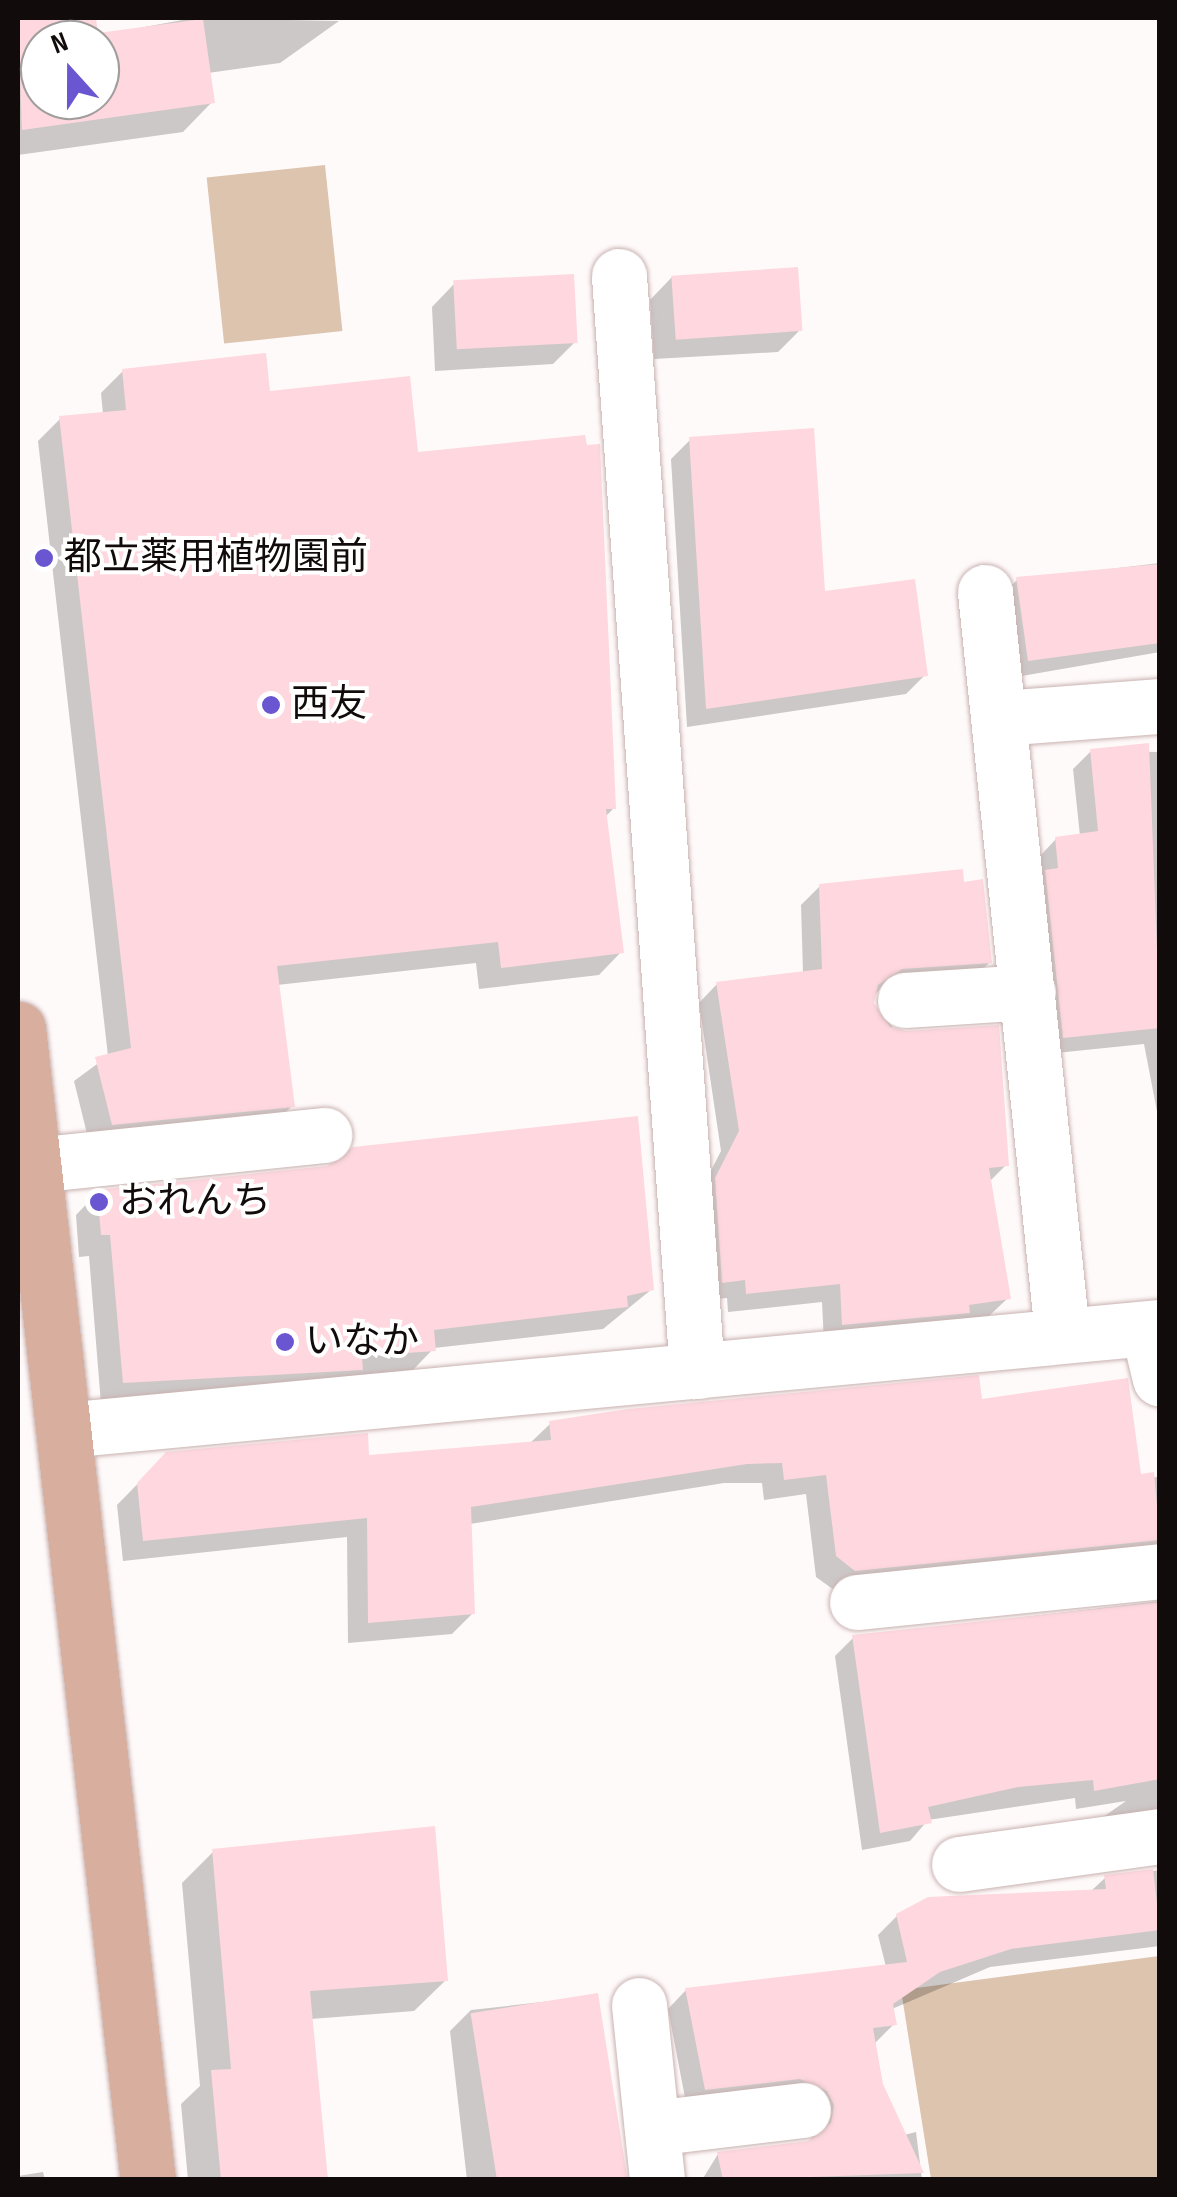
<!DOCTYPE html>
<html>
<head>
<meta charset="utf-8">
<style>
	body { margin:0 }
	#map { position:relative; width:1177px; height:2197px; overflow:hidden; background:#fffafa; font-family:"Sofia Sans Condensed","Noto Sans JP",sans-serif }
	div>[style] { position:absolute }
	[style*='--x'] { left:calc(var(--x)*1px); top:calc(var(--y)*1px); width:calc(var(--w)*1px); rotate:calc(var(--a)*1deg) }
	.green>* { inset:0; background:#ddc4ae; transform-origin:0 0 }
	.shadow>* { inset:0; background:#0003 }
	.building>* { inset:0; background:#fed7df; transform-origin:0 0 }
	.roads { filter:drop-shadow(0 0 2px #c8b2b0) drop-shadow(0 0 2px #c8b2b0) }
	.minor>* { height:55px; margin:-27.5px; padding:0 27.5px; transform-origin:27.5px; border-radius:27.5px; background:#fff }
	.major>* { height:55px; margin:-27.5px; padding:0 27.5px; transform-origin:27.5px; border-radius:27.5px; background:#d8af9e }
	.dots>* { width:28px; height:28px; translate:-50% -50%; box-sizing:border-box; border:5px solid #fff; border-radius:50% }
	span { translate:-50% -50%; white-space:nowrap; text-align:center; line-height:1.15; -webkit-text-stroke:8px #fff; paint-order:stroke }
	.poi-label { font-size:38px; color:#120b0b }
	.left { translate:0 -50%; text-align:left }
	.frame { position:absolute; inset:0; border:20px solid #120b0b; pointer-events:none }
	.north { position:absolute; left:20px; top:20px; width:100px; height:100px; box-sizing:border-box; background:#fff; border:2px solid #a09d9d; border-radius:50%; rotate:339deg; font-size:28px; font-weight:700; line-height:40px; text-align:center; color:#120b0b }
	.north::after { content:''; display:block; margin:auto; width:35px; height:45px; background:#6956d0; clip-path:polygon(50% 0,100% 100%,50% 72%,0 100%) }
</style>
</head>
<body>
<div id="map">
	<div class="green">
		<div style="left:325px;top:165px;width:167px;height:119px;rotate:84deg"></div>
		<div style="clip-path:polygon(1159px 1956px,1159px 2179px,931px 2179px,901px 1990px)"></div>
	</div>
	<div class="shadow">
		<div style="clip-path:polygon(evenodd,18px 18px,93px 18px,96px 36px,193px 18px,339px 21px,280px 63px,208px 73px,212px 102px,183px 132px,18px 155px,18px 18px,40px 40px,100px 40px,100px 100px,40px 100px,40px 40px)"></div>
		<div style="clip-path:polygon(672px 277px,800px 330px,778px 352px,654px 359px,650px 300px)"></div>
		<div style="clip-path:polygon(454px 284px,575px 342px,553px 364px,435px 371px,432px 307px)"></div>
		<div style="clip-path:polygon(123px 371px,267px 394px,416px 455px,614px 808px,605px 817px,621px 952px,599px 975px,479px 989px,476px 963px,277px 985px,292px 1106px,270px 1128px,90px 1146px,74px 1081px,108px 1056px,38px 441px,60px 419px,103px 414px,101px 393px)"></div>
		<div style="clip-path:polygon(690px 440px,823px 594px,925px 675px,906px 694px,687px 727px,671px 459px)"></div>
		<div style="clip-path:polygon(1160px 563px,1160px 652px,1010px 678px,998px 598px,1017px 580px)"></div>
		<div style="clip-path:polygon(1091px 751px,1160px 752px,1160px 1127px,1144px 1044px,1046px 1054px,1039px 857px,1056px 839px,1080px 836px,1073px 769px)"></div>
		<div style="clip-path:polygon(962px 884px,990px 962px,971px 981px,881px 987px,871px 1001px,1006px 1165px,989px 1182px,1008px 1298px,989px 1316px,824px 1343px,822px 1302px,728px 1312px,727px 1298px,704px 1300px,697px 1198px,721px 1151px,699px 1003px,717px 984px,803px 973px,801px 905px,820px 886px)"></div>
		<div style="clip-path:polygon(98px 1192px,652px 1289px,603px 1329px,434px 1348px,411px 1372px,101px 1404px,89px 1256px,79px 1257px,76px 1215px)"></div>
		<div style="clip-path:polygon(980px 1401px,1140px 1481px,1160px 1476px,1160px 1554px,834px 1590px,816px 1577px,806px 1494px,764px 1500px,762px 1483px,724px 1483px,470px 1524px,473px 1613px,452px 1634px,348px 1643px,347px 1537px,123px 1561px,117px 1505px,167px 1454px,367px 1458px,529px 1444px,550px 1424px)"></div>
		<div style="clip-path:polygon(1160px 1601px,1160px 1831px,1083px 1831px,1126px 1801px,1076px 1809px,1075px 1798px,928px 1820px,910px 1841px,862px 1850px,835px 1656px,854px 1637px)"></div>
		<div style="clip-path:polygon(213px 1852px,446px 1980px,414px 2011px,311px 2019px,326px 2180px,188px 2180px,181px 2104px,200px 2086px,182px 1883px)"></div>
		<div style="clip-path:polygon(1160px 1870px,1160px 1946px,990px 1967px,892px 2009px,894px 2024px,875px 2043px,881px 2085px,904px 2135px,916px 2132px,922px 2180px,702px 2180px,718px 2154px,809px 2143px,816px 2126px,687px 2108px,668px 2009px,686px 1990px,886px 1967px,878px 1935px,897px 1916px,1090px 1892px,1105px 1878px)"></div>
		<div style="clip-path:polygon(596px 1996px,616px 2113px,596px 2132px,599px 2180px,467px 2180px,450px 2031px,471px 2010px)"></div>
		<div style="clip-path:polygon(43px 2172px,45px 2180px,18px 2180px,18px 2176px)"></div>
	</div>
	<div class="building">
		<div style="clip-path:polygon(evenodd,18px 18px,96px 18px,98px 33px,203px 19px,215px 103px,22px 130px,18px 18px,40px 40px,100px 40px,100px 100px,40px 100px,40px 40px)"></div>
		<div style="left:798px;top:267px;width:64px;height:127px;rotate:86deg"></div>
		<div style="left:574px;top:274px;width:69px;height:121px;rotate:87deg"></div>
		<div style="clip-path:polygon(266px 353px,270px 391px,410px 376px,418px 452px,585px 435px,587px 445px,600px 444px,616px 809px,606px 809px,624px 953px,501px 968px,498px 942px,277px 966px,295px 1107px,112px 1125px,95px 1057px,131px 1048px,59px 416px,126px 410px,122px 369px)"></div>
		<div style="clip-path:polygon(814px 428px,825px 591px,915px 579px,928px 676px,706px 709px,689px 437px)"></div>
		<div style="clip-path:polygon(1160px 564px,1160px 643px,1028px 661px,1016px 577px)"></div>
		<div style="clip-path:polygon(1149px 743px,1160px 1028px,1063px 1038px,1045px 870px,1058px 868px,1055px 837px,1098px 831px,1090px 749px)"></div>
		<div style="clip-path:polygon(963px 869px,964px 882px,983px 879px,992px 963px,902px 969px,878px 985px,874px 1003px,890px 1027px,906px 1031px,999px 1025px,1009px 1166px,989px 1168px,1011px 1299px,969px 1305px,970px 1313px,842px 1325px,840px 1284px,746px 1294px,745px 1280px,722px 1283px,715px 1178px,739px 1131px,716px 982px,822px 969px,819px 884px)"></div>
		<div style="clip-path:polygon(638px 1116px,654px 1290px,627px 1296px,628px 1307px,434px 1330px,436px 1351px,362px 1356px,363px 1370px,123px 1383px,110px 1235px,101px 1235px,97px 1190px,327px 1166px,353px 1147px)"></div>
		<div style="clip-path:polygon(979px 1375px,982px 1399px,1128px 1378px,1141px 1474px,1154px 1472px,1160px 1540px,855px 1571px,836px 1556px,826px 1475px,784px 1480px,782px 1463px,747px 1464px,471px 1507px,475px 1614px,368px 1623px,367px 1518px,143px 1541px,137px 1483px,166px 1452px,368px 1433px,369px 1455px,551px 1440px,549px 1421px,628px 1409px)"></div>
		<div style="clip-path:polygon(1160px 1602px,1160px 1779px,1094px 1791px,1093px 1780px,1018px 1787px,928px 1807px,932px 1823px,880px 1833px,852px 1635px)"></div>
		<div style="clip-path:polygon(435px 1826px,448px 1981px,310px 1991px,328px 2180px,221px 2180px,211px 2070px,231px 2069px,212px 1849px)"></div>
		<div style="clip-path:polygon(1153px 1869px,1160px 1930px,1011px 1949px,940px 1972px,893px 2004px,897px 2025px,873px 2028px,883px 2084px,924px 2173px,723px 2180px,717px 2152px,808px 2141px,831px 2123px,834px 2105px,827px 2091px,800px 2079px,705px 2090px,685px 1988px,907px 1962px,896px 1914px,928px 1897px,1106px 1889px,1104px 1875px)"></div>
		<div style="left:598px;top:1993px;width:189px;height:129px;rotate:81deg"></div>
	</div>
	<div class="roads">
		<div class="minor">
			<div style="--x:619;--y:276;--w:1098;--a:85.93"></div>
			<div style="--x:985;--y:592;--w:745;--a:84.07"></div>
			<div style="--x:1000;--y:718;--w:160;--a:-4.3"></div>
			<div style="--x:905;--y:1000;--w:123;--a:-3.7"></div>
			<div style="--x:33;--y:1165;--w:293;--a:-5.9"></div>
			<div style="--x:1148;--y:1329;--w:51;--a:76.5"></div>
			<div style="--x:64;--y:1430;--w:1101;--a:-5.37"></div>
			<div style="--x:857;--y:1602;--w:305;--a:-5.8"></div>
			<div style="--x:959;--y:1864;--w:203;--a:-7.9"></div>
			<div style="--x:639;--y:2005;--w:176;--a:84.1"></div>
			<div style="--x:652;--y:2128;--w:152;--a:-6.8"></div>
		</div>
		<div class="major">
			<div style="--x:18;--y:1029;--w:1158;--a:83.56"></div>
		</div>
	</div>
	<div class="dots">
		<div style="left:44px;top:558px;background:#6956d0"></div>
		<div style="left:271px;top:705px;background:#6956d0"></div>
		<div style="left:99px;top:1202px;background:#6956d0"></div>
		<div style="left:285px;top:1342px;background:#6956d0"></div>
	</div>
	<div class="poi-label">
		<span class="left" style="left:64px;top:558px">都立薬用植物園前</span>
		<span class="left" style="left:291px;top:705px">西友</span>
		<span class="left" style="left:119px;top:1202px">おれんち</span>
		<span class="left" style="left:305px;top:1342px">いなか</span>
	</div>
	<div class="frame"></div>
	<div class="north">N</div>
</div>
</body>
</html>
